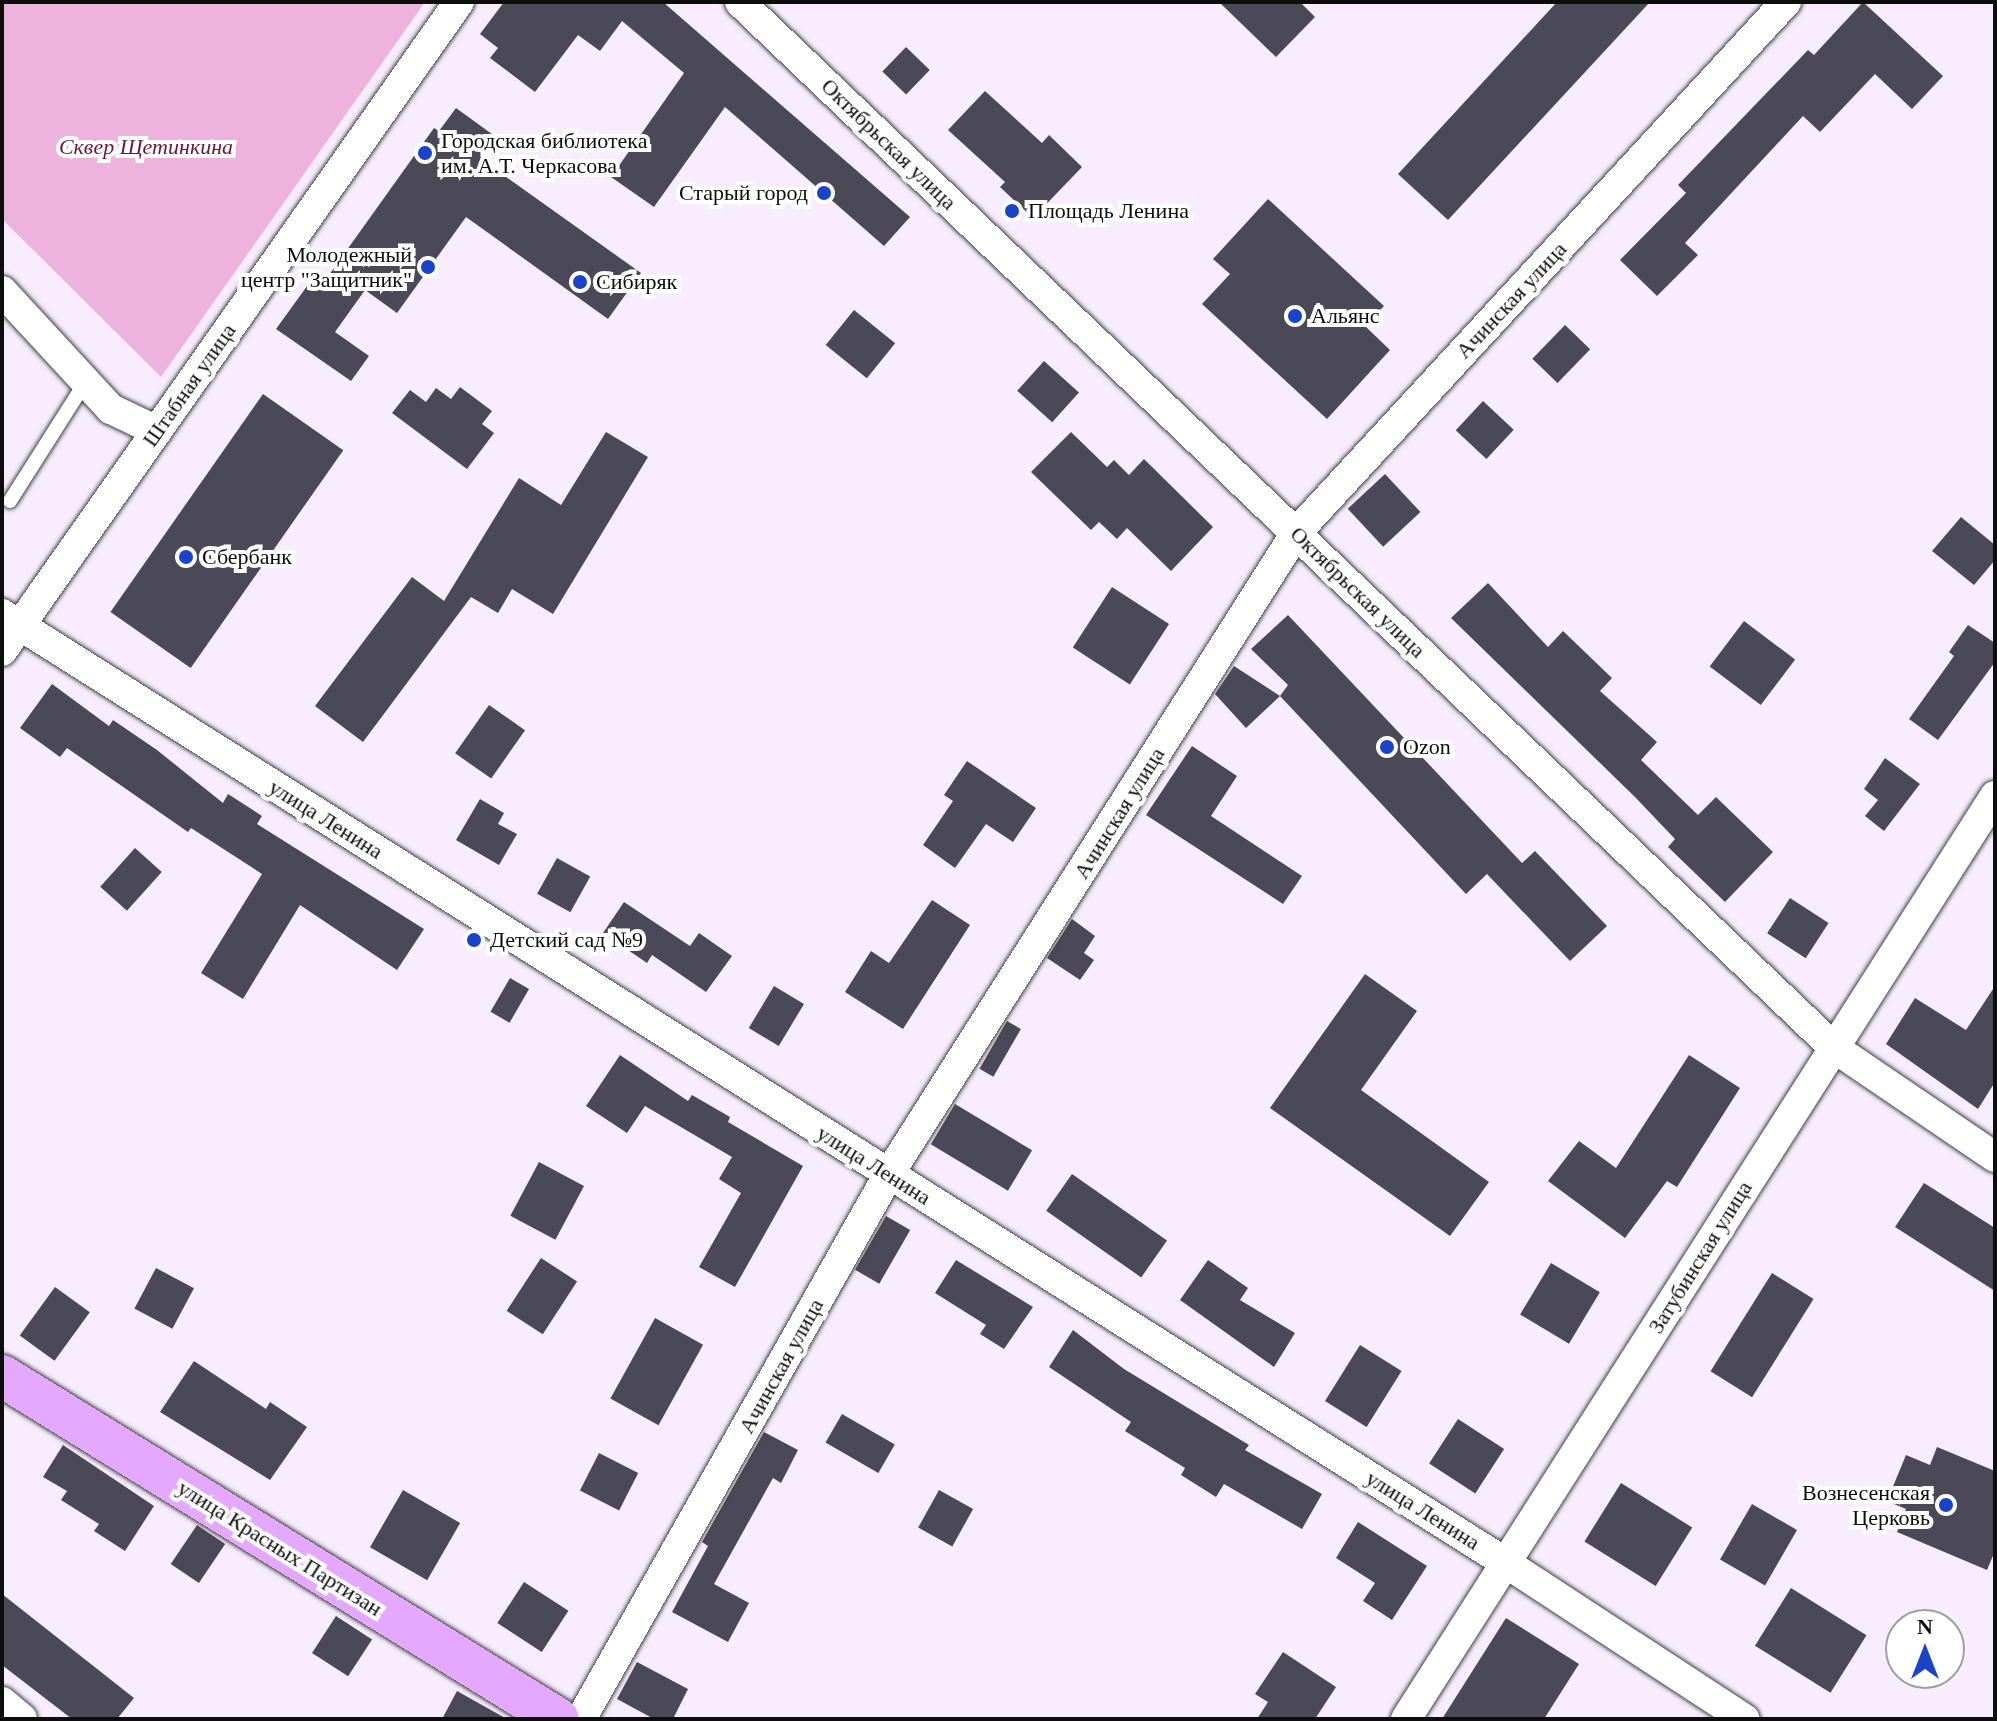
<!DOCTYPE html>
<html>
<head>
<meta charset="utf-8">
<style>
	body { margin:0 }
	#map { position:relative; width:1997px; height:1721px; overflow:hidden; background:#f8edff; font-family:Georgia,serif }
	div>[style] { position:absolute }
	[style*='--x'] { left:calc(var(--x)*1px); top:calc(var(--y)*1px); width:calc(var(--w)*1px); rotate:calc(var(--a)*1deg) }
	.green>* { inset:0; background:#edb3dc }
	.building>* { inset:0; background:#4b4857; transform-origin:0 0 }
	.roads { filter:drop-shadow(0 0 2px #404040) drop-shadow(0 0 2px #404040) }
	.lane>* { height:14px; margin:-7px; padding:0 7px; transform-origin:7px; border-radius:7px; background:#fff }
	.street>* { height:30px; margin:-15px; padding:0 15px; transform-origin:15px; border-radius:15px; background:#fff }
	.secondary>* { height:42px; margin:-21px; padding:0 21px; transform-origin:21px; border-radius:21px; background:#e5a8ff }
	.dots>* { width:22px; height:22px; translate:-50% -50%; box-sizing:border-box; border:4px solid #fff; border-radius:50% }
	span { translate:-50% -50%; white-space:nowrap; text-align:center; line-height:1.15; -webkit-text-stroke:8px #fff; paint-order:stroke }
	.poi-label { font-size:22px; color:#0d0d0d }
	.left { translate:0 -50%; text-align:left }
	.right { translate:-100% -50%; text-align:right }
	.street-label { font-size:22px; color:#0d0d0d }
	.park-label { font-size:22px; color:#6a1839; font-style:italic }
	.frame { position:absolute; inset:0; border:4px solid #0d0d0d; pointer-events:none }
	.north { position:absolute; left:1885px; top:1609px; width:80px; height:80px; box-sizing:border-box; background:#fff; border:2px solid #9e9e9e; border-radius:50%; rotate:0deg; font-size:22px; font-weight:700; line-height:32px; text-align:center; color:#0d0d0d }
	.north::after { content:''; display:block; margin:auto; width:28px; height:36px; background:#1943c9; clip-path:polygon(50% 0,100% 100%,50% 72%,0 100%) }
</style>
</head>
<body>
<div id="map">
	<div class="green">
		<div style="clip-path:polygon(2px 2px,425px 2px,161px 377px,2px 219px)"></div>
	</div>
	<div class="building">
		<div style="clip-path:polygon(504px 2px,663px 2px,910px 217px,884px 246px,725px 107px,654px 207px,611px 177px,684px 73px,622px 21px,600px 51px,578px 35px,535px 92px,490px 58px,498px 48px,480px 34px)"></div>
		<div style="clip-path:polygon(1219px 2px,1300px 2px,1315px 17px,1276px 57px)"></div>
		<div style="clip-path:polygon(1557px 2px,1650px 2px,1448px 220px,1398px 174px)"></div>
		<div style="clip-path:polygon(1863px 2px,1943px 76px,1912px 109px,1875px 74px,1820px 132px,1803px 116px,1685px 243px,1698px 255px,1657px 296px,1620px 260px,1686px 193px,1678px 185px,1808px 50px,1814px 55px)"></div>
		<div style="left:906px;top:47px;width:33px;height:34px;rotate:44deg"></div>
		<div style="clip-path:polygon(985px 91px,1042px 143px,1049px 135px,1082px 167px,1033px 218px,1000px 187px,1005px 182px,948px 130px)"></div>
		<div style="clip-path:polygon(456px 108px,496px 137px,481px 159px,641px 273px,608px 319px,466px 217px,397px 313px,365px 290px,335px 332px,369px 356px,351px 381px,276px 329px,310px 282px,319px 289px,434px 128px,439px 131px)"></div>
		<div style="clip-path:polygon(1268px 199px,1384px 306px,1365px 326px,1390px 350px,1327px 419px,1202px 304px,1230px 274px,1213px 259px)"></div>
		<div style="left:854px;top:310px;width:53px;height:45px;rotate:39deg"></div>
		<div style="left:1565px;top:325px;width:35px;height:47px;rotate:44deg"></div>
		<div style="left:1044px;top:361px;width:47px;height:40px;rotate:42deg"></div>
		<div style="clip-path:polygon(460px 387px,492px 411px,482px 424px,494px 433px,467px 469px,392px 413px,410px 390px,426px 402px,436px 388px,451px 399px)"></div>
		<div style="left:263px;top:394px;width:98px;height:266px;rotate:35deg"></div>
		<div style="left:1483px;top:401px;width:42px;height:40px;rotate:43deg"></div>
		<div style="clip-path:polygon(606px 432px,648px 457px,553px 614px,512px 589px,498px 613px,471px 597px,363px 742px,315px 706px,412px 577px,444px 601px,519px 478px,561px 505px)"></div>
		<div style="clip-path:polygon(1071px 432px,1107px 467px,1114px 460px,1129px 475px,1144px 459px,1213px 527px,1171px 571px,1127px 528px,1117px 539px,1099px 522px,1091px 530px,1031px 472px)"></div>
		<div style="left:1385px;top:474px;width:52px;height:51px;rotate:47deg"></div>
		<div style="clip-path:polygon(1961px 517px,1995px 545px,1995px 560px,1974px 585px,1932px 551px)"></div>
		<div style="clip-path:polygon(1488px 583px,1548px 647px,1563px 631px,1612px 678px,1600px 691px,1657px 742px,1641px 760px,1698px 815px,1716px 797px,1773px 852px,1725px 902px,1668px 847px,1675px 839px,1635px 797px,1451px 618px)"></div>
		<div style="left:1112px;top:587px;width:68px;height:72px;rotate:33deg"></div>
		<div style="clip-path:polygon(1288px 615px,1522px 863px,1535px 851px,1607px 926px,1570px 961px,1487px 874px,1466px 894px,1280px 696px,1246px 728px,1215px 694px,1234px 666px,1280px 696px,1288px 685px,1251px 649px)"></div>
		<div style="left:1744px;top:621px;width:64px;height:57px;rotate:37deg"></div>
		<div style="clip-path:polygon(1968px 625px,1995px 643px,1995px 662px,1938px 740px,1909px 719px,1954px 656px,1949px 652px)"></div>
		<div style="clip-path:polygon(52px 684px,109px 726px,113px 720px,157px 750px,223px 803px,228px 794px,262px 816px,257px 824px,424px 929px,397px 970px,300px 905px,243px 999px,201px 973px,262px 874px,191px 828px,188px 832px,67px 748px,60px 757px,20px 728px)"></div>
		<div style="left:489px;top:705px;width:44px;height:59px;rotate:35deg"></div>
		<div style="clip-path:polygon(1192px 746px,1237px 776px,1211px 816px,1302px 876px,1283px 904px,1146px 815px)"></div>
		<div style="clip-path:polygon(1885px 758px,1920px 784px,1884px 831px,1865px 816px,1878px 800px,1864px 789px)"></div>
		<div style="clip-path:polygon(967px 761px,1036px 808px,1013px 842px,986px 824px,955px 868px,923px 845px,953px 801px,944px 795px)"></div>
		<div style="clip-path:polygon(480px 799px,504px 813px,498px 824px,517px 834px,499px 865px,456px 840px)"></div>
		<div style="left:135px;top:848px;width:36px;height:52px;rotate:42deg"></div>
		<div style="left:557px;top:858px;width:38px;height:41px;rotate:29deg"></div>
		<div style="left:1790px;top:898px;width:46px;height:42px;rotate:33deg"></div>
		<div style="clip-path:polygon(932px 900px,970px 925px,903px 1029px,845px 992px,871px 951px,889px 963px)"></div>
		<div style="clip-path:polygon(624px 902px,690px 946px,699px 933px,732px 956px,706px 992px,652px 955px,647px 963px,603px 933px)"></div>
		<div style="clip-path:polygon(1072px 919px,1095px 936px,1084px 953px,1094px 960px,1080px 980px,1047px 958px)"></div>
		<div style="clip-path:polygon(1365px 974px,1417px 1011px,1361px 1090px,1489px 1182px,1450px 1236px,1270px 1108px)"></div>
		<div style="left:510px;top:978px;width:22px;height:39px;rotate:30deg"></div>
		<div style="left:774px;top:986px;width:35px;height:49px;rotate:31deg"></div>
		<div style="clip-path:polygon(1995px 986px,1995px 1082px,1978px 1109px,1886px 1044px,1915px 998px,1966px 1030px)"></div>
		<div style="left:1007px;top:1021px;width:16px;height:55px;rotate:30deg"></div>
		<div style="clip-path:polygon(620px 1055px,688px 1101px,692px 1095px,730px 1117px,728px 1122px,803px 1166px,735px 1287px,699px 1267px,741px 1193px,719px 1179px,732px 1157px,645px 1106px,627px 1133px,586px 1106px)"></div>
		<div style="clip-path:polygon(1689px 1055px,1740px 1088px,1677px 1187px,1667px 1181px,1625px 1238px,1548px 1181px,1579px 1141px,1616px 1168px)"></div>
		<div style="left:955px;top:1104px;width:90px;height:47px;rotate:31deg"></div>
		<div style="left:539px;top:1162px;width:51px;height:61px;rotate:28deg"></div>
		<div style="left:1072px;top:1174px;width:116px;height:45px;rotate:35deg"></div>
		<div style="clip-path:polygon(1924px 1183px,1995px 1228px,1995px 1291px,1895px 1227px)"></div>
		<div style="left:886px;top:1216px;width:28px;height:62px;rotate:30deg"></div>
		<div style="left:541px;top:1258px;width:43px;height:63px;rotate:33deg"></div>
		<div style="clip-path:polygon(956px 1260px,1033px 1307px,1004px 1349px,980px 1334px,986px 1325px,935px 1293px)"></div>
		<div style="clip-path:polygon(1208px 1260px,1248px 1288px,1240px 1300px,1295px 1333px,1274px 1367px,1180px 1300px)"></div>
		<div style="left:1551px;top:1263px;width:57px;height:60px;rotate:31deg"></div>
		<div style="left:156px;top:1268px;width:43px;height:46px;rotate:28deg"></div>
		<div style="left:1772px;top:1273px;width:49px;height:116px;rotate:32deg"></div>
		<div style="left:55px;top:1287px;width:43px;height:60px;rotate:36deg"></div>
		<div style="left:655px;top:1318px;width:55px;height:92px;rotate:29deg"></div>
		<div style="clip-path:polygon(1073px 1330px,1124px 1369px,1249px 1445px,1245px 1450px,1322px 1494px,1302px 1529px,1224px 1484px,1216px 1497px,1181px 1475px,1185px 1468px,1125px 1431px,1131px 1422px,1049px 1367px)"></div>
		<div style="left:1360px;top:1345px;width:49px;height:66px;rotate:32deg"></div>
		<div style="clip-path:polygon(194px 1361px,266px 1409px,270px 1402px,307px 1427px,270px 1480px,160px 1412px)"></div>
		<div style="left:842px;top:1414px;width:61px;height:33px;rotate:30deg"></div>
		<div style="left:1458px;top:1419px;width:55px;height:53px;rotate:33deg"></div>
		<div style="clip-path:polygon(764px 1432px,798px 1450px,781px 1483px,773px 1478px,714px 1584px,749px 1603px,728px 1642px,672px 1612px,708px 1546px,702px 1542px)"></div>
		<div style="clip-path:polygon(63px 1445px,154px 1506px,125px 1551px,94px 1531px,99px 1524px,61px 1500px,67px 1491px,43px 1477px)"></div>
		<div style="clip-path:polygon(1937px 1447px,1995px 1471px,1995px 1551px,1987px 1570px,1897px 1532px,1906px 1509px,1887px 1501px,1906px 1455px,1930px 1465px)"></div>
		<div style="left:599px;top:1453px;width:44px;height:42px;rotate:27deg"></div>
		<div style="left:1621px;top:1483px;width:84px;height:69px;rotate:32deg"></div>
		<div style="left:403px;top:1490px;width:66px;height:66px;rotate:30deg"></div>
		<div style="left:939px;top:1490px;width:39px;height:43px;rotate:29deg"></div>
		<div style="left:1752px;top:1504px;width:52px;height:64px;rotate:30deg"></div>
		<div style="clip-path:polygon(1358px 1522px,1427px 1566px,1392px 1620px,1363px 1601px,1375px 1583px,1336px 1558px)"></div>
		<div style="left:197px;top:1525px;width:34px;height:47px;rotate:34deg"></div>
		<div style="left:524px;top:1582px;width:53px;height:49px;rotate:33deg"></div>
		<div style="left:1791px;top:1588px;width:89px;height:68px;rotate:32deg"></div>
		<div style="clip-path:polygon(2px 1594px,134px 1698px,117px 1719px,72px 1719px,2px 1665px)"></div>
		<div style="left:336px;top:1616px;width:43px;height:44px;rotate:33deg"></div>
		<div style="clip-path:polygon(1506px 1618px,1579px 1664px,1544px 1719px,1442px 1719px)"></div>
		<div style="clip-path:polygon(1283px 1652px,1336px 1687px,1315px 1719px,1257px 1719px,1268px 1702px,1255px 1694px)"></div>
		<div style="clip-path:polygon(637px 1662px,688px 1689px,673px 1719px,654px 1719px,617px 1699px)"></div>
		<div style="clip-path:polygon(457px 1691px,507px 1719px,442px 1719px)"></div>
	</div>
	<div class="roads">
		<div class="lane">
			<div style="--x:10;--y:501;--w:140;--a:-57.6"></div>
		</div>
		<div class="street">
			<div style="--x:740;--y:2;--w:1512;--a:43.71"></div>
			<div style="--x:1833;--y:1047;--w:196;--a:34.2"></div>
			<div style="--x:2;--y:291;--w:161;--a:47.3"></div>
			<div style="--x:111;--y:409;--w:51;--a:25.6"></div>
			<div style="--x:2;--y:614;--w:1778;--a:32.25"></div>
			<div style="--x:1506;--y:1563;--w:285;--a:33.2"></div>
			<div style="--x:2;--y:651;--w:794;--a:-54.85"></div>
			<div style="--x:2;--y:1702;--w:26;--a:40"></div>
			<div style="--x:581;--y:1719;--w:626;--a:-60.53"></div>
			<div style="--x:889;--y:1174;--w:759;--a:-57.59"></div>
			<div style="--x:1296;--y:533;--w:723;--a:-47.3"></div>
			<div style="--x:1406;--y:1719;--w:1095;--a:-57.46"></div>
		</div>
		<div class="secondary">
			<div style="--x:2;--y:1376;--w:653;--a:31.67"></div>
		</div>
	</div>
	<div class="dots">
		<div style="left:425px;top:153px;background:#1943c9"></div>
		<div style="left:824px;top:193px;background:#1943c9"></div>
		<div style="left:1012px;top:211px;background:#1943c9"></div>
		<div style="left:428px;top:267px;background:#1943c9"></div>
		<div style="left:580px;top:282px;background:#1943c9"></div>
		<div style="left:1295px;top:316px;background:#1943c9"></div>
		<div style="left:186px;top:557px;background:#1943c9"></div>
		<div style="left:1387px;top:747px;background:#1943c9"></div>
		<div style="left:474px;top:940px;background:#1943c9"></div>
		<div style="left:1946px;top:1505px;background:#1943c9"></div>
	</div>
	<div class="poi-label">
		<span class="left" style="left:441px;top:153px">Городская библиотека<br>им. А.Т. Черкасова</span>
		<span class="right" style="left:808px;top:193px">Старый город</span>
		<span class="left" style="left:1028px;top:211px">Площадь Ленина</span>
		<span class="right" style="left:412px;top:267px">Молодежный<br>центр "Защитник"</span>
		<span class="left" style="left:596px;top:282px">Сибиряк</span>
		<span class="left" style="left:1311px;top:316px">Альянс</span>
		<span class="left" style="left:202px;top:557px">Сбербанк</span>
		<span class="left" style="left:1403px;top:747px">Ozon</span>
		<span class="left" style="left:490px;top:940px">Детский сад №9</span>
		<span class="right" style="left:1930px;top:1505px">Вознесенская<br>Церковь</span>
	</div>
	<div class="street-label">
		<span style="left:889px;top:144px;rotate:44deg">Октябрьская улица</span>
		<span style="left:1511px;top:300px;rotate:-47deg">Ачинская улица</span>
		<span style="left:189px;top:385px;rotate:-55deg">Штабная улица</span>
		<span style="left:1358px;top:592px;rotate:44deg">Октябрьская улица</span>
		<span style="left:1119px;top:813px;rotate:-58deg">Ачинская улица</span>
		<span style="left:326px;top:819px;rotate:32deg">улица Ленина</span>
		<span style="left:874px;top:1165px;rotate:32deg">улица Ленина</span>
		<span style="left:1700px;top:1257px;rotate:-58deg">Затубинская улица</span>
		<span style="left:781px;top:1366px;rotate:-61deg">Ачинская улица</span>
		<span style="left:1423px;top:1510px;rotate:32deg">улица Ленина</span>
		<span style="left:280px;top:1548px;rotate:32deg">улица Красных Партизан</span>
	</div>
	<div class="park-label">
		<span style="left:146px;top:147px">Сквер Щетинкина</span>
	</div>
	<div class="frame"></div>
	<div class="north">N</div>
</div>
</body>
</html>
